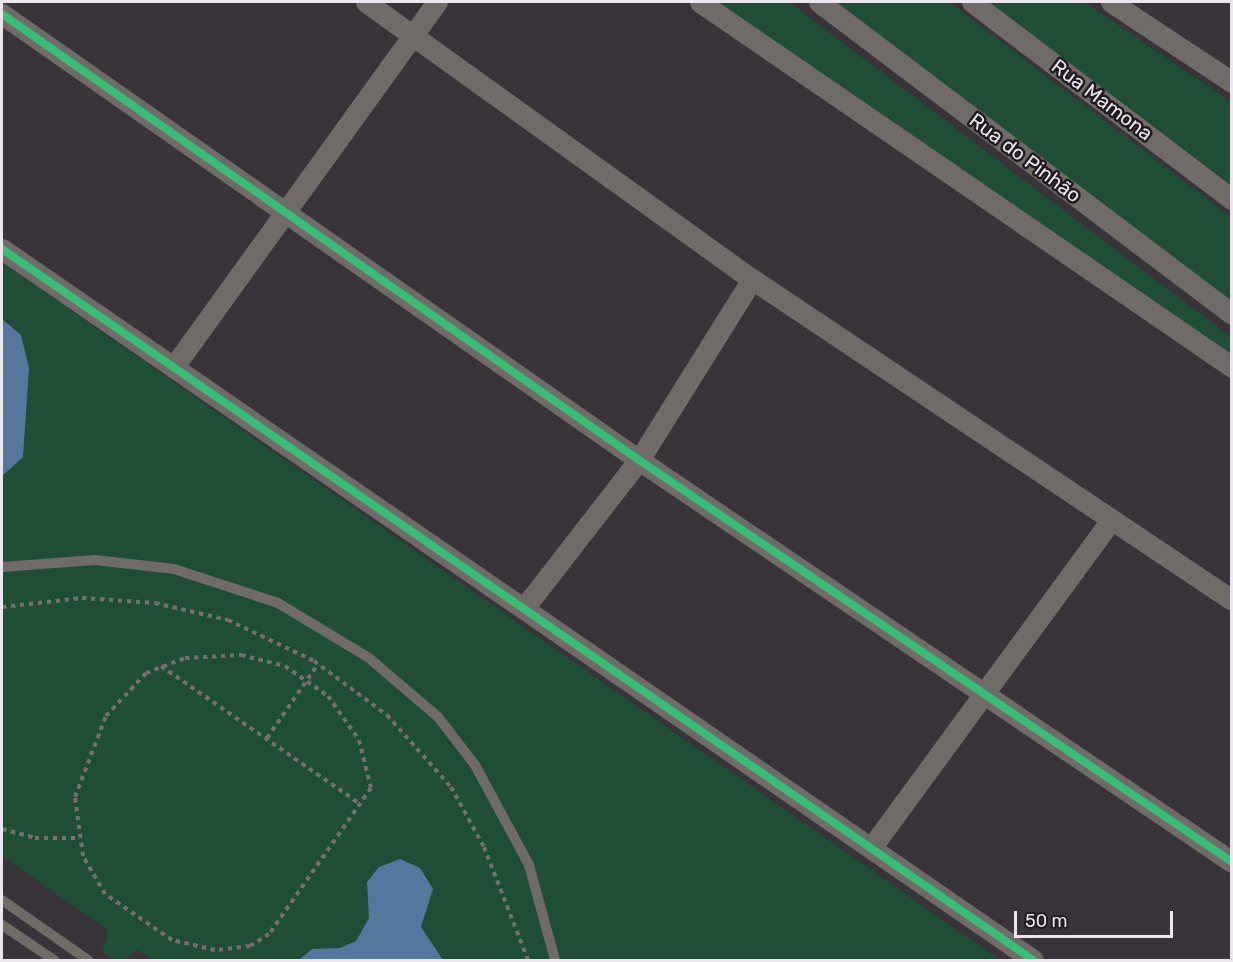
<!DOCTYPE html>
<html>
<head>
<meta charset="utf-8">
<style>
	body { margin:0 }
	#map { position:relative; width:1233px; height:962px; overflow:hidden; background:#39343a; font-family:Rubik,sans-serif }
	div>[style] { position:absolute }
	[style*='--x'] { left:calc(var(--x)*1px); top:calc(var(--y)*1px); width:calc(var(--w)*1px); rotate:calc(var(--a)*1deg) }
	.green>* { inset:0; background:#204d36 }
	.water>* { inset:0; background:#56779d }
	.path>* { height:4px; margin-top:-2px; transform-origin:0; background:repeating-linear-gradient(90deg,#74706f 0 4.5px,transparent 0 9px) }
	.service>* { height:10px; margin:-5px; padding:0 5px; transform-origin:5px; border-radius:5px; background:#706a68 }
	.minor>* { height:21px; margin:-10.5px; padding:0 10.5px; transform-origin:10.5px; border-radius:10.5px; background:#706a68 }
	.cycleway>* { height:8px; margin:-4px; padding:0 4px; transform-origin:4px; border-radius:4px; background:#3abd76 }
	span { translate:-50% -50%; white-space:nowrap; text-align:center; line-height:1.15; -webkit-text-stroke:5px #1f1a20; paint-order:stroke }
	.street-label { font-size:20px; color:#ede6ef }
	.frame { position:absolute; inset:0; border:3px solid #ede6ef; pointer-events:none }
	.scale { position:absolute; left:1014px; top:911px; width:159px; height:27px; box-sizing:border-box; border:3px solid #ede6ef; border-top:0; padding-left:8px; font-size:18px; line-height:21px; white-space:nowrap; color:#ede6ef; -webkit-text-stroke:4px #1f1a20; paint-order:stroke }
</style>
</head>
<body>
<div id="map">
	<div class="green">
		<div style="clip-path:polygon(713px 2px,789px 2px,1231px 337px,1231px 358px)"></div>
		<div style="clip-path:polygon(834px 2px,949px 2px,1231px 217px,1231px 302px)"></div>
		<div style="clip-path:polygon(989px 2px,1084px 2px,1231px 102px,1231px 185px)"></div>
		<div style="clip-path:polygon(2px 262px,1000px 960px,154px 960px,137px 950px,124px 960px,110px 958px,102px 950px,108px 937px,105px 928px,2px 856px)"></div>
	</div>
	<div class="water">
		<div style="clip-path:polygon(2px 319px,21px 335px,29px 368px,23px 457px,2px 476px)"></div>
		<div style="clip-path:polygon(400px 859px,420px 868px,433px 889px,421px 927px,443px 960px,299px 960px,312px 949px,340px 948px,356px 941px,369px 918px,367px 882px,379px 867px)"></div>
	</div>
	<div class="path">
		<div style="--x:2;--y:607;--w:81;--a:-6.4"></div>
		<div style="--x:82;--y:598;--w:73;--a:3.9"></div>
		<div style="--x:155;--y:603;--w:75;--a:13.1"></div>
		<div style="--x:228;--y:620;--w:95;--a:25.5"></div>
		<div style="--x:314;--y:661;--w:91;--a:36.5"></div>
		<div style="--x:387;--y:715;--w:96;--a:48.4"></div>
		<div style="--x:451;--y:787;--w:68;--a:61.2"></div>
		<div style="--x:484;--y:847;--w:121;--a:68.7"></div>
		<div style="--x:241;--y:655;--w:45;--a:14"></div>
		<div style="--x:285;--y:666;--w:52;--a:34.9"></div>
		<div style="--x:328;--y:696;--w:54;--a:54.8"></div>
		<div style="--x:359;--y:740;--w:49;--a:76"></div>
		<div style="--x:371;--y:788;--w:178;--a:124.9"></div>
		<div style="--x:269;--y:934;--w:22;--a:148"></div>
		<div style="--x:250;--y:946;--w:35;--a:173"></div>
		<div style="--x:215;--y:950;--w:44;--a:-166.9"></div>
		<div style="--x:172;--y:940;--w:81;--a:-145.5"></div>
		<div style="--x:105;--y:894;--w:44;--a:-120.1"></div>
		<div style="--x:83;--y:856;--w:60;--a:-97.7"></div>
		<div style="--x:75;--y:797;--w:87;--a:-69.1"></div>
		<div style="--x:106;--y:716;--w:59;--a:-47.1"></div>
		<div style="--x:146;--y:673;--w:42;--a:-21"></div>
		<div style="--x:185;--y:658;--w:56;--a:-3.1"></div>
		<div style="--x:161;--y:666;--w:242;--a:34.7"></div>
		<div style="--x:267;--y:738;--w:90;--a:-55.4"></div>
		<div style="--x:2;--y:829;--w:34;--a:15"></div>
		<div style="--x:35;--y:838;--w:43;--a:0"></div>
	</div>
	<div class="service">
		<div style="--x:2;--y:567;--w:93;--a:-4.3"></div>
		<div style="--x:95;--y:560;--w:80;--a:6.5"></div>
		<div style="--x:174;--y:569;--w:109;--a:18.1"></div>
		<div style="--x:278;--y:603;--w:106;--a:31.1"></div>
		<div style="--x:369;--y:658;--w:91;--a:40.5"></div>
		<div style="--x:438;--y:717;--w:61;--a:52.4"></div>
		<div style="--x:475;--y:765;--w:114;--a:61.6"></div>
		<div style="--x:529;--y:865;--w:98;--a:74.7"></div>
		<div style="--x:2;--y:900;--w:105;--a:34.9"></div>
		<div style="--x:2;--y:925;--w:63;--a:33.9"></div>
	</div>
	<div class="minor">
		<div style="--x:366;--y:2;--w:475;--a:35.7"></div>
		<div style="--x:752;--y:279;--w:577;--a:33.77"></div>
		<div style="--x:700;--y:2;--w:645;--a:34.45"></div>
		<div style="--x:819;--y:2;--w:518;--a:37.07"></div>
		<div style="--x:972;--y:2;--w:326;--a:37.2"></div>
		<div style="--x:1111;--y:2;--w:145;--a:33.5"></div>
		<div style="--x:2;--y:14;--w:778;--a:35"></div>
		<div style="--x:639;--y:460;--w:716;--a:34.13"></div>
		<div style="--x:2;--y:249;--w:1252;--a:34.59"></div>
		<div style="--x:175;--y:365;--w:448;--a:-54.2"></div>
		<div style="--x:524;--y:608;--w:187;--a:-52.2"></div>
		<div style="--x:639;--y:460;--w:213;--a:-58"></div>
		<div style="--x:871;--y:848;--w:405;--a:-53.8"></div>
	</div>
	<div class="cycleway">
		<div style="--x:2;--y:14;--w:778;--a:35"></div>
		<div style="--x:639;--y:460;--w:716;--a:34.13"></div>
		<div style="--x:2;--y:249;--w:1252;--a:34.59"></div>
	</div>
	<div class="street-label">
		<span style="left:1102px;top:100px;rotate:37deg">Rua Mamona</span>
		<span style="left:1025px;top:158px;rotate:37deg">Rua do Pinhão</span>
	</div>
	<div class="frame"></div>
	<div class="scale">50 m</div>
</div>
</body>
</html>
